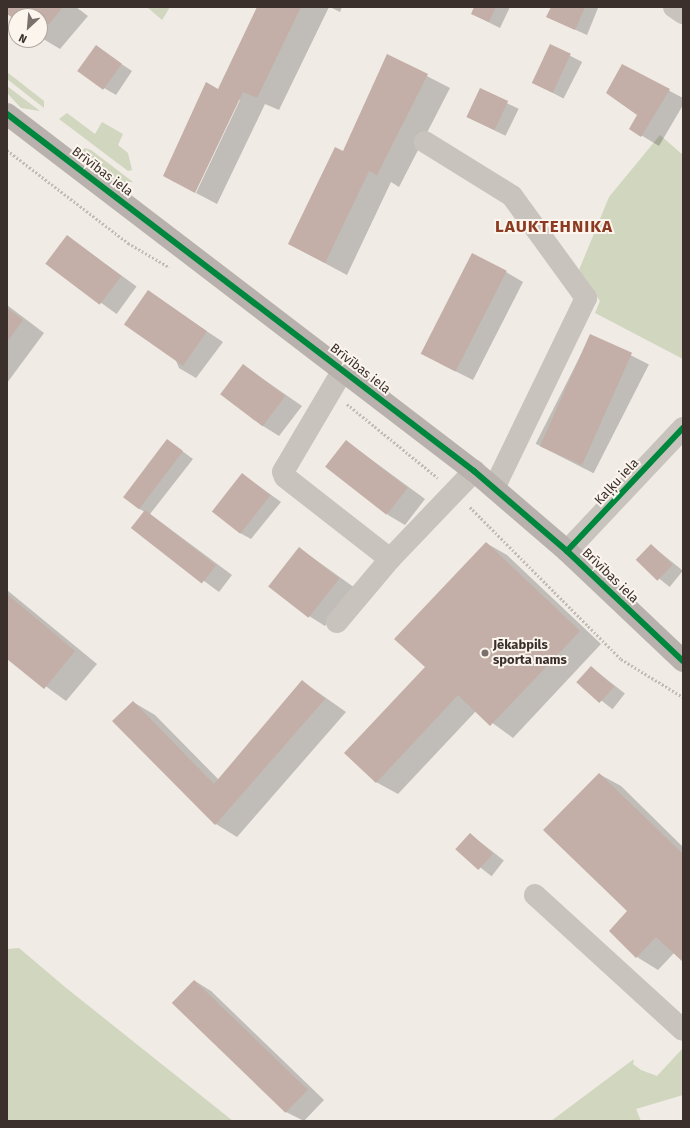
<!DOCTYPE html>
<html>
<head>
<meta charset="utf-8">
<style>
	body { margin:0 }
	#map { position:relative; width:690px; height:1128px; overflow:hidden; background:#f0ebe5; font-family:"Fira Sans",sans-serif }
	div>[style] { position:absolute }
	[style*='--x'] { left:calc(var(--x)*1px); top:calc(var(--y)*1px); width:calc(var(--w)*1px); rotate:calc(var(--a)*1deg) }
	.green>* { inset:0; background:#d1d6bf }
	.shadow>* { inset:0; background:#0003; transform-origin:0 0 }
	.building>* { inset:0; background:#c3afa7; transform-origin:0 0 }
	.path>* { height:2.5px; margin-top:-1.25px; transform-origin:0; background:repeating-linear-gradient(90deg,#c2bbb6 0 2px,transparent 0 4px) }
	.minor>* { height:22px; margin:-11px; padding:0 11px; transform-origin:11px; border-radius:11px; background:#c9c3be }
	.major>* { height:22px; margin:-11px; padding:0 11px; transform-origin:11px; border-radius:11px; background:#b8b1ad }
	.cycleway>* { height:6px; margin:-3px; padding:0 3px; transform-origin:3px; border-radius:3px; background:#00873e }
	.dots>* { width:11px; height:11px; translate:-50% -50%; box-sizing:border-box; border:2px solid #fbf5ee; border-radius:50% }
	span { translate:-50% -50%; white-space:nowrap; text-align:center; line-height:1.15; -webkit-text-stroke:4px #fbf5ee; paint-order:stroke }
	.street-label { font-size:13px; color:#3b302b }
	.poi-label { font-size:13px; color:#3b302b; font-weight:700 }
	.left { translate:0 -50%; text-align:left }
	.district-label { font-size:17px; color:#8c3b22; font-weight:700; letter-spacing:1px }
	.frame { position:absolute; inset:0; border:8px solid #3b302b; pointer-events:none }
	.north { position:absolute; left:8px; top:8px; width:40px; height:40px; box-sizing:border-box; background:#fbf5ee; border:1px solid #aea6a0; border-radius:50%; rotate:206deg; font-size:11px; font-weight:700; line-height:16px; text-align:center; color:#3b302b }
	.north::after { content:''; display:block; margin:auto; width:14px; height:18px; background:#7a716c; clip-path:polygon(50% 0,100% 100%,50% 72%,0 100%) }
</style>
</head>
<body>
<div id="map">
	<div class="green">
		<div style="clip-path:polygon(147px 7px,170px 7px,162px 20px)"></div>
		<div style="clip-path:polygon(7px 72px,44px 101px,44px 108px,7px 79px)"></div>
		<div style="clip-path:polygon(7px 86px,40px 111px,21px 108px,7px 93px)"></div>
		<div style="clip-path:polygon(67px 113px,95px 134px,102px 122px,123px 134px,118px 145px,128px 153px,132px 170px,128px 171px,59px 119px)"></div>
		<div style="clip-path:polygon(660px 135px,683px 155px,683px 359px,595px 313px,600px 301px,579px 270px,609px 197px)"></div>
		<div style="clip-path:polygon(85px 148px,91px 150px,133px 182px,118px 183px,79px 153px)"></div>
		<div style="clip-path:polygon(19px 948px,65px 987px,233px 1121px,7px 1121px,7px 949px)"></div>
		<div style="clip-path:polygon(683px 1048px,683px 1095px,636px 1109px,641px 1121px,551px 1121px,634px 1059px,633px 1064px,641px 1070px,657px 1076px)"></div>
	</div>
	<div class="shadow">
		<div style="clip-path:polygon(7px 7px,76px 7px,88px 16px,60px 49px,40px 37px,40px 16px,16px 16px,16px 19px,7px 12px)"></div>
		<div style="clip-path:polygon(259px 7px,329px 7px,279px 110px,265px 104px,217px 204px,196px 193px,240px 100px,218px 91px)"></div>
		<div style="clip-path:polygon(330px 7px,342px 7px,340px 12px)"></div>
		<div style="clip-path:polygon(475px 7px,510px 7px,500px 28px,472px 14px)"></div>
		<div style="clip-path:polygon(552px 7px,596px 7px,598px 8px,587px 35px,547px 17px)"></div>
		<div style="left:551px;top:46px;width:35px;height:41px;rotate:27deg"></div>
		<div style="clip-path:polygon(96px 47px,132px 71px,116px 95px,104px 88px)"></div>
		<div style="clip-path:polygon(388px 56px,450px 88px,399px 187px,391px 182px,347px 275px,289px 244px,344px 152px)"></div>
		<div style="clip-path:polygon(622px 66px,683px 98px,683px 105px,659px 146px,631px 129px,638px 115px)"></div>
		<div style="left:480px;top:90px;width:43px;height:30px;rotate:26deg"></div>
		<div style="left:67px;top:236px;width:86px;height:34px;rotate:36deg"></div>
		<div style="clip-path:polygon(506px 272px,523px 282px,473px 380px,439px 363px)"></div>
		<div style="clip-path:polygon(148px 292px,223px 342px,196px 378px,179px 368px)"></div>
		<div style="clip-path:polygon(7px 305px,44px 333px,7px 383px)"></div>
		<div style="left:591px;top:335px;width:65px;height:122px;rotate:27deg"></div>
		<div style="clip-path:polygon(243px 365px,302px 406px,279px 436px,263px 426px)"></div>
		<div style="clip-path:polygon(167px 440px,193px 459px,150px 514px,232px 575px,219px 592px,132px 528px,145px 512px,138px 508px)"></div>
		<div style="clip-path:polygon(346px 441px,425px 499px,405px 525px,388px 515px)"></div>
		<div style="clip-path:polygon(242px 474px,281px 502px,251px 539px,240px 533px)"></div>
		<div style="clip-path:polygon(486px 543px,507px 555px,601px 644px,513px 738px,476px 711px,398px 794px,376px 782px)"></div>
		<div style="left:651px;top:545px;width:41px;height:21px;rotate:39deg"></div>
		<div style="clip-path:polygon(299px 548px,355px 588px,325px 626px,309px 616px)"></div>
		<div style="clip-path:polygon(7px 590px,97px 664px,66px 701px,7px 658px)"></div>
		<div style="left:591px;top:667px;width:43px;height:20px;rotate:38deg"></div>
		<div style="clip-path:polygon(302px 681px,346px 712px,237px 837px,216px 824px,114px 721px,133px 702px,155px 715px,219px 780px)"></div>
		<div style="clip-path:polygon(599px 774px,621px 786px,683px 847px,683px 961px,674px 953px,658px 970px,637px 957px)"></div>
		<div style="left:470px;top:834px;width:43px;height:20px;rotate:38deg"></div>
		<div style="clip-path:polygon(195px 981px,211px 991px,324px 1100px,304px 1121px,286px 1112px,173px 1003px)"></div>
	</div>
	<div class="building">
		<div style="clip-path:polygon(7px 7px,63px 7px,40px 35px,40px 16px,16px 16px,16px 20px,7px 14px)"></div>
		<div style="clip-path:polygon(257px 7px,301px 7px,257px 98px,243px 92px,195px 193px,163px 176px,206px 82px,218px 89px)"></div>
		<div style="clip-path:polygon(474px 7px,496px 7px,489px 22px,471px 14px)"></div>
		<div style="clip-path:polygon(551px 7px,585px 7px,575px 30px,546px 17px)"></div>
		<div style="left:550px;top:44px;width:23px;height:43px;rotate:25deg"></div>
		<div style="left:96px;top:45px;width:32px;height:32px;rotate:36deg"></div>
		<div style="clip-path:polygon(387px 54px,428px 74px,377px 175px,369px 171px,325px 263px,288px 244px,335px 147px,343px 151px)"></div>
		<div style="clip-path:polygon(622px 64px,670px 89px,641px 137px,629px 129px,637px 115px,606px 93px)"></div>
		<div style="left:480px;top:88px;width:31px;height:32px;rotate:25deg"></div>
		<div style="left:67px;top:235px;width:68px;height:36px;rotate:37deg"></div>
		<div style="left:472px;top:253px;width:39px;height:113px;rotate:27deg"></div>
		<div style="left:148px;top:290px;width:72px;height:42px;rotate:35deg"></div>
		<div style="clip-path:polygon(7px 308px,23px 320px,7px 342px)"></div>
		<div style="left:590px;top:334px;width:46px;height:123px;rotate:24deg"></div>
		<div style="left:243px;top:364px;width:53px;height:38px;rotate:37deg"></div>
		<div style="left:167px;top:439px;width:20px;height:73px;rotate:37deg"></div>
		<div style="left:346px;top:440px;width:78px;height:34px;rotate:38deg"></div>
		<div style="left:242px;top:473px;width:36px;height:49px;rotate:38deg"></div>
		<div style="left:145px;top:510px;width:90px;height:23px;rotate:38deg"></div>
		<div style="clip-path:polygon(486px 542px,580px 631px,490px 726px,458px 695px,376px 783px,344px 753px,425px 667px,394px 639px)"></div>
		<div style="left:651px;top:544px;width:30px;height:22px;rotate:44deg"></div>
		<div style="left:299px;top:547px;width:51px;height:50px;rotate:38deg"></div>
		<div style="clip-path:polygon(7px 594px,75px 651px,44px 689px,7px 659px)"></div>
		<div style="left:591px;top:666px;width:31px;height:22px;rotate:42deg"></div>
		<div style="clip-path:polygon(302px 680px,325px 699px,215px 825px,112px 721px,133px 701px,214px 784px)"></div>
		<div style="clip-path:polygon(599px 773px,683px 854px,683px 962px,656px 937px,636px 958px,609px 931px,627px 911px,543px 830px)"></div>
		<div style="left:470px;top:833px;width:31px;height:22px;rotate:42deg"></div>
		<div style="left:194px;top:980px;width:158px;height:32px;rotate:44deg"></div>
	</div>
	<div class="path">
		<div style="--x:7;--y:150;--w:153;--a:37.5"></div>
		<div style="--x:128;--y:243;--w:48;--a:30.3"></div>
		<div style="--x:347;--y:404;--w:117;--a:39.1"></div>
		<div style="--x:470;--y:507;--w:214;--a:45.2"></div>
		<div style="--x:621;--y:659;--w:73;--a:31.5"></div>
	</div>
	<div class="minor">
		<div style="--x:674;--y:7;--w:11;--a:34"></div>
		<div style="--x:425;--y:142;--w:102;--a:31.8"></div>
		<div style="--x:512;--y:196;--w:126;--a:54"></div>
		<div style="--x:586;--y:298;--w:211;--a:115.8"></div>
		<div style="--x:343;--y:370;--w:118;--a:120.5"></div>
		<div style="--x:283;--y:472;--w:5;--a:68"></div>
		<div style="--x:285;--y:477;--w:133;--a:38"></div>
		<div style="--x:567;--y:551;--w:169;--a:-46.7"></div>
		<div style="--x:337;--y:622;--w:82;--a:-49.9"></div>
		<div style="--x:390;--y:559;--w:122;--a:-46.3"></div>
		<div style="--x:535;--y:895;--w:200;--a:42.4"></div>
	</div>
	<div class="major">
		<div style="--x:7;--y:114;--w:588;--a:37.4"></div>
		<div style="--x:474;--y:471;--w:123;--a:40.7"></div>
		<div style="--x:567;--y:551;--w:160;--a:43.5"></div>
	</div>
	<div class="cycleway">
		<div style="--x:7;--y:114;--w:588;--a:37.4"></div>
		<div style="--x:474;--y:471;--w:123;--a:40.7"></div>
		<div style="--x:567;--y:551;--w:160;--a:43.5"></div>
		<div style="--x:567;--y:551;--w:169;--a:-46.7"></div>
	</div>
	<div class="dots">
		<div style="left:485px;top:653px;background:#7a716c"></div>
	</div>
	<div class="street-label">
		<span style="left:102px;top:172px;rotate:37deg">Brīvības iela</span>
		<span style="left:360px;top:369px;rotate:38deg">Brīvības iela</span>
		<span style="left:617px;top:482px;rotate:-47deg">Kaļķu iela</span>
		<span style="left:610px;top:576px;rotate:44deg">Brīvības iela</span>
	</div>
	<div class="poi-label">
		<span class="left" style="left:493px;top:653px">Jēkabpils<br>sporta nams</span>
	</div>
	<div class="district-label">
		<span style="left:554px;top:227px">LAUKTEHNIKA</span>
	</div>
	<div class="frame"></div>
	<div class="north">N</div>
</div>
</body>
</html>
